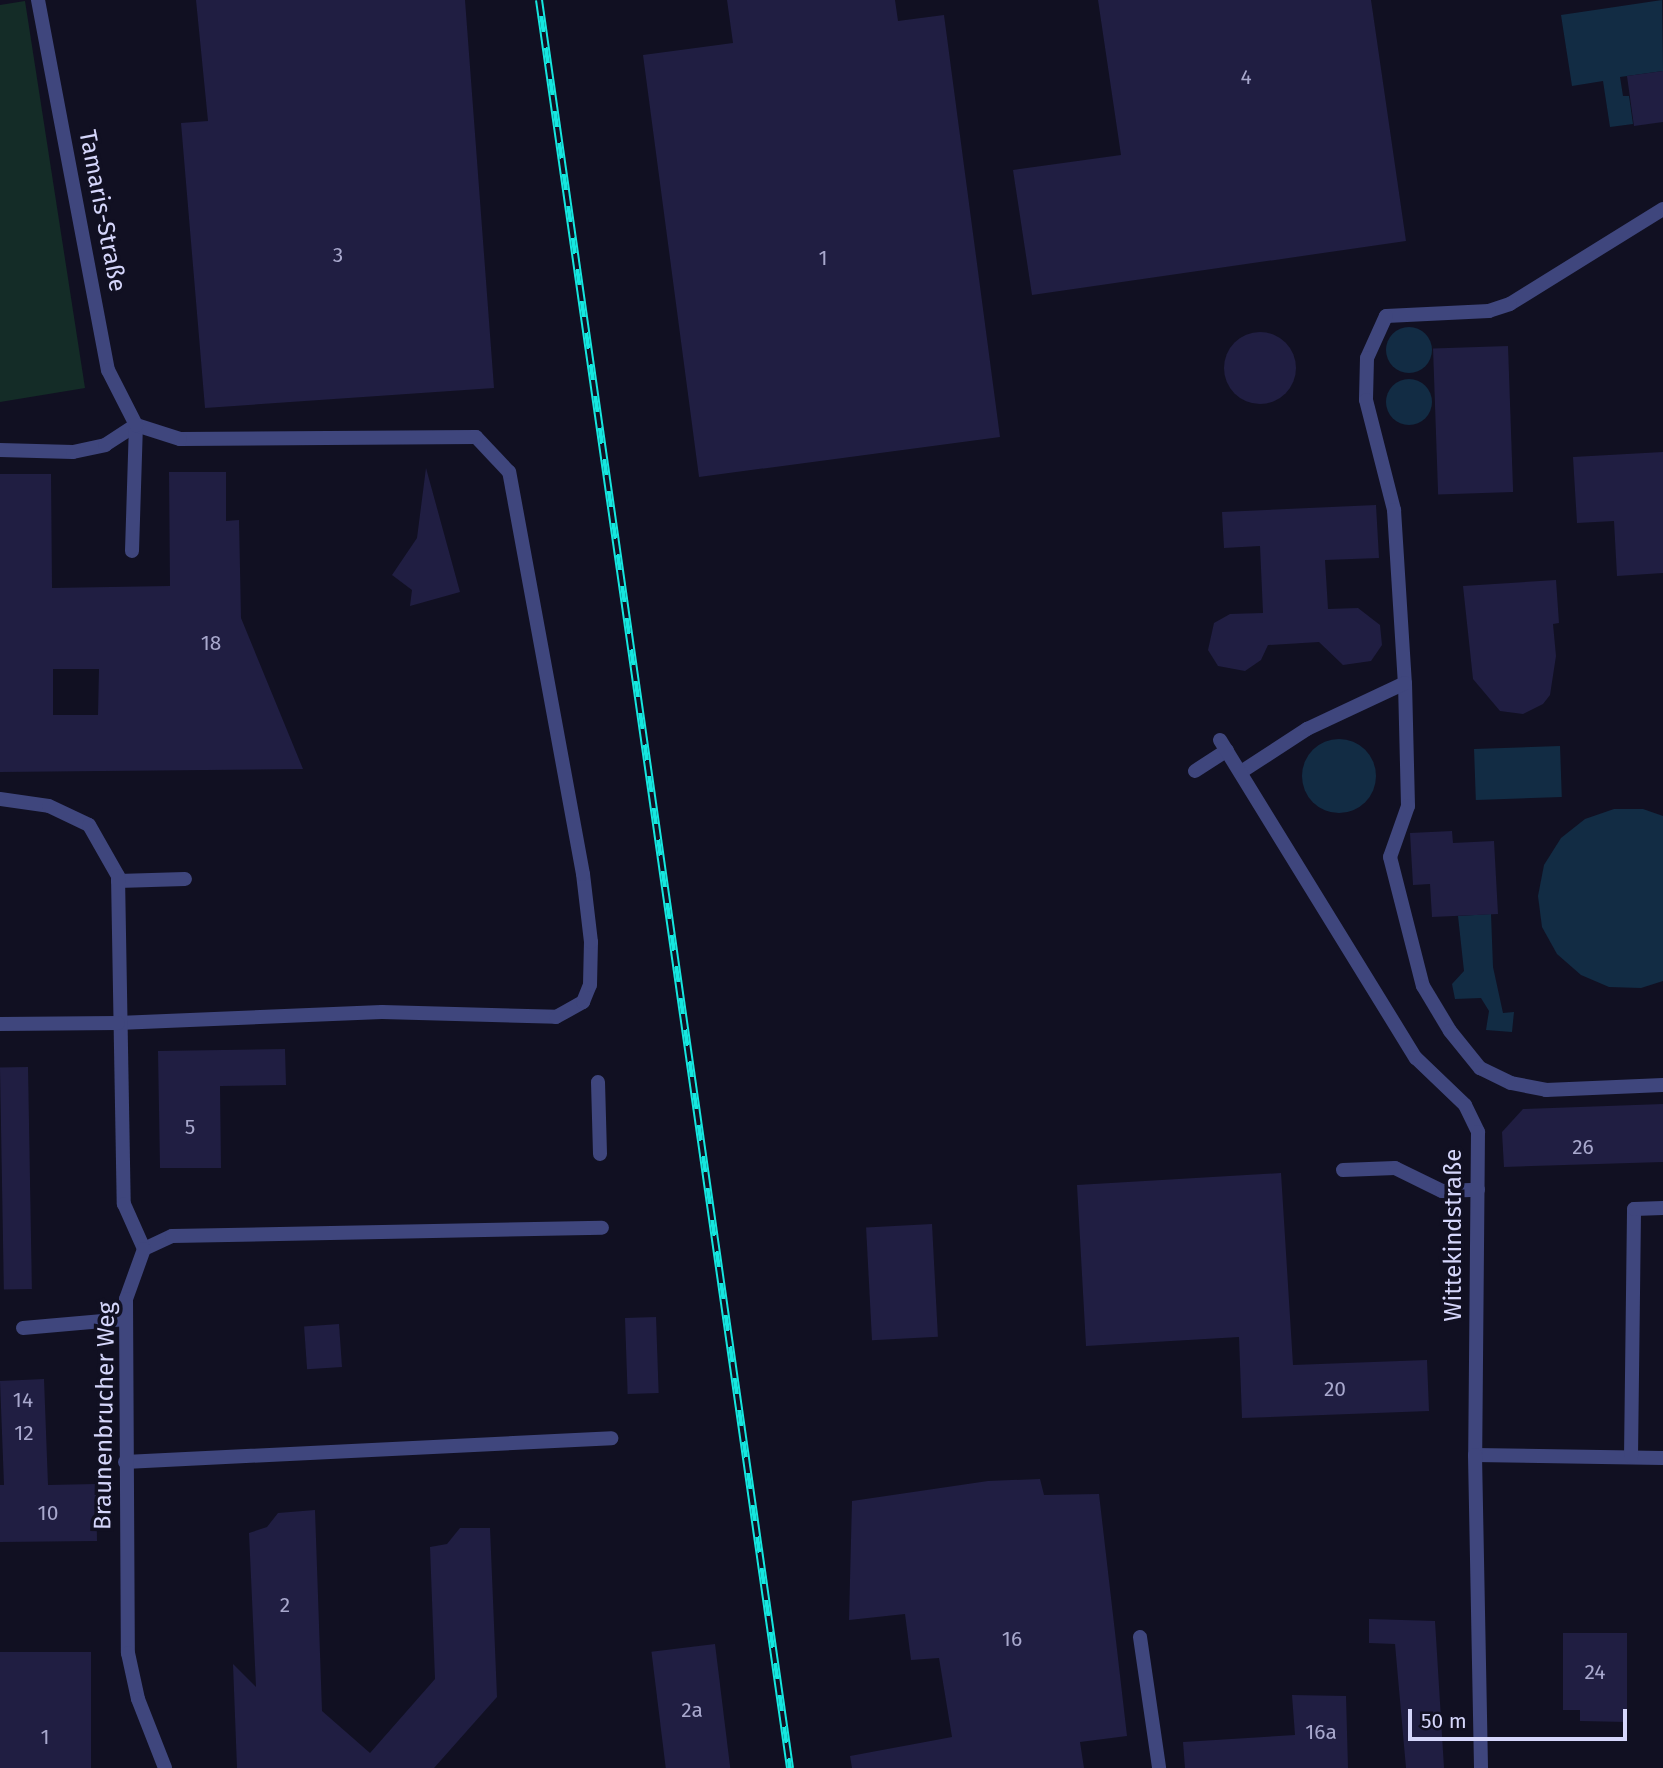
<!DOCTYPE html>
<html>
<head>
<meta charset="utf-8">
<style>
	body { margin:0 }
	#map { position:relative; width:1663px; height:1768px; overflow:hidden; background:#111022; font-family:"Fira Sans",sans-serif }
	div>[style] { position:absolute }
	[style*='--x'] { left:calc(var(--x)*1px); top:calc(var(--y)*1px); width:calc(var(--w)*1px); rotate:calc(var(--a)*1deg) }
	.green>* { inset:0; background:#142c27 }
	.water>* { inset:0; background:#122c44; transform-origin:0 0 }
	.round { border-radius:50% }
	.building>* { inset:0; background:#201e42; transform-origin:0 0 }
	.lane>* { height:14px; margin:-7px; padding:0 7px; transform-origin:7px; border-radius:7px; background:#3f467d }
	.street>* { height:14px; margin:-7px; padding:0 7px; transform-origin:7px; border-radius:7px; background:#3f467d }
	.rail>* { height:8px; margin-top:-4px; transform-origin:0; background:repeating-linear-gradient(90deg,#111022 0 16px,#15e7df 0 32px); box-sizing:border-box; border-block:2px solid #15e7df }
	span { translate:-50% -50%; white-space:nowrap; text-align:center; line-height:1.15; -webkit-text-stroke:7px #111022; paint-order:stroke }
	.number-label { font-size:21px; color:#a8a8cd }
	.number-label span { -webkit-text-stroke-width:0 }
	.street-label { font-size:24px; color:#d5d6fb }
	.scale { position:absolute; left:1408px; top:1709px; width:219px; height:32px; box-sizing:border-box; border:4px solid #d5d6fb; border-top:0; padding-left:9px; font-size:21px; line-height:24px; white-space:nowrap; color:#d5d6fb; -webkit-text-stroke:5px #111022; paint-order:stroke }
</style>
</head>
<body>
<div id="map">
	<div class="green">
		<div style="clip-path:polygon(25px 1px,85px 388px,0 402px,0 5px)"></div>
	</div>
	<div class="water">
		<div style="clip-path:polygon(1662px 0,1663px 71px,1620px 77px,1623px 96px,1629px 96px,1633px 124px,1610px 127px,1603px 81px,1572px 86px,1561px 15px)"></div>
		<div class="round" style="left:1386px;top:327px;width:46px;height:46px"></div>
		<div class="round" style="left:1386px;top:379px;width:46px;height:46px"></div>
		<div class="round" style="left:1302px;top:739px;width:74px;height:74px"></div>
		<div style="left:1560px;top:746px;width:51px;height:86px;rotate:88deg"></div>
		<div style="clip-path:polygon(1614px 809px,1643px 809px,1663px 816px,1663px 981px,1641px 988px,1609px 987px,1581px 975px,1557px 954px,1542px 927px,1538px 896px,1544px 865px,1561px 838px,1585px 819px)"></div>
		<div style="clip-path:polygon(1491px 914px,1493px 967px,1503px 1013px,1514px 1012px,1512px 1032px,1486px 1030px,1489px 1011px,1481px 998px,1455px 999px,1452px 984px,1464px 971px,1458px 916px)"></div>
	</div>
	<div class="building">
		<div style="clip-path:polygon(196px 0,465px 0,494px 388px,205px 408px,181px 123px,208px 121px)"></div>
		<div style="clip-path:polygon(727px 0,895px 0,898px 21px,944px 15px,1000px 437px,699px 477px,643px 55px,733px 43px)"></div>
		<div style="clip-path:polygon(1098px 0,1371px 0,1406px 241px,1032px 295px,1013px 170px,1121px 155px)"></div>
		<div style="clip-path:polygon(1663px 71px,1663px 122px,1634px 126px,1627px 76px)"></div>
		<div class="round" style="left:1224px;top:332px;width:72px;height:72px"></div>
		<div style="left:1508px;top:346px;width:146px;height:75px;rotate:88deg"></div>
		<div style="clip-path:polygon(1663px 452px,1663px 573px,1617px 576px,1614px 521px,1577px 523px,1573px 457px)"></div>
		<div style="clip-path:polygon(426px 468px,460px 592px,410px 606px,412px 590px,392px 575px,417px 538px)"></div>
		<div style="clip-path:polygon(evenodd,169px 472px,226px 472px,226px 521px,239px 520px,241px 618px,303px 769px,0 772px,0 474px,51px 474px,52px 588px,170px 586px,169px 472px,53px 669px,99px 669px,98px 715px,53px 715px,53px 669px)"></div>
		<div style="clip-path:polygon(1376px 505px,1379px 558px,1325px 560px,1328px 609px,1358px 608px,1380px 625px,1382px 645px,1371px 661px,1343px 665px,1319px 642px,1268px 645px,1261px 660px,1245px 671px,1218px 666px,1208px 650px,1214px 623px,1230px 614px,1263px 613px,1260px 546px,1224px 548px,1222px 512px)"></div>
		<div style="clip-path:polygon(1556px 580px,1559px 623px,1553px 624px,1556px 656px,1550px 695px,1543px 704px,1523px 714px,1500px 711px,1473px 679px,1463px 586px)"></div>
		<div style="clip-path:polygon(1452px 831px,1453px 843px,1494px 841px,1498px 914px,1432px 917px,1430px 884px,1413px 885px,1410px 833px)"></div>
		<div style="clip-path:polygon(285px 1049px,286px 1085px,220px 1086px,221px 1168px,160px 1168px,158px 1051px)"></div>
		<div style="left:28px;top:1067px;width:222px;height:28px;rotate:89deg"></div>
		<div style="clip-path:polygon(1663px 1104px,1663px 1162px,1504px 1167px,1502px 1132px,1523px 1109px)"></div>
		<div style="clip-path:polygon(1281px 1173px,1293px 1365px,1427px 1360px,1429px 1411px,1242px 1418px,1239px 1337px,1086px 1346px,1077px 1185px)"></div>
		<div style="left:932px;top:1224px;width:113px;height:66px;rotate:87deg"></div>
		<div style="left:656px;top:1317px;width:76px;height:31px;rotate:88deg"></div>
		<div style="left:339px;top:1324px;width:43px;height:35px;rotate:86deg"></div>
		<div style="clip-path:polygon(44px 1379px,48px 1485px,96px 1484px,97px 1541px,0 1542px,0 1485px,4px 1485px,0 1381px)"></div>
		<div style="clip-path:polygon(1040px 1479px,1044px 1495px,1099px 1494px,1127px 1736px,1080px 1742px,1084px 1768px,852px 1768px,850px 1756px,952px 1737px,939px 1658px,911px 1660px,905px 1614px,849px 1620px,852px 1501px,988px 1481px)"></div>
		<div style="clip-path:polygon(315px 1510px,322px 1711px,370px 1753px,435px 1679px,430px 1547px,447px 1544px,460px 1528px,490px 1528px,497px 1697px,434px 1768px,237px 1768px,233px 1664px,256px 1687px,249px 1533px,267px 1527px,278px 1513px)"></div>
		<div style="clip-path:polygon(1369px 1619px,1435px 1621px,1444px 1768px,1406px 1768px,1395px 1644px,1369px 1643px)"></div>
		<div style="clip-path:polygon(1563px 1633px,1627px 1633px,1627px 1722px,1580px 1721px,1580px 1710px,1563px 1710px)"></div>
		<div style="left:715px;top:1644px;width:125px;height:64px;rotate:83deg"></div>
		<div style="left:91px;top:1652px;width:116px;height:91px;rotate:90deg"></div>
		<div style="clip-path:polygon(1292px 1695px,1346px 1696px,1348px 1768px,1185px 1768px,1183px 1742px,1295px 1735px)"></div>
	</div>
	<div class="lane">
		<div style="--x:1663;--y:209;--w:180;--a:148.2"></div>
		<div style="--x:1510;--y:304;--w:22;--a:162"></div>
		<div style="--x:1489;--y:311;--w:103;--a:177.2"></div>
		<div style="--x:1386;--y:316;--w:46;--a:114.3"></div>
		<div style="--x:1367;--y:358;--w:42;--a:91.4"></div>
		<div style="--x:1366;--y:400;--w:114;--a:75.7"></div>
		<div style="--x:1394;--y:510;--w:173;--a:86.4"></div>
		<div style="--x:1405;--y:683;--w:123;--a:88.6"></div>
		<div style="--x:1408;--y:806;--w:54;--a:109.4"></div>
		<div style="--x:1390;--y:857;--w:133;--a:75.7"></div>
		<div style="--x:1423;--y:986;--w:52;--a:59"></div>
		<div style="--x:1450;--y:1031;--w:48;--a:51"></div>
		<div style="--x:1480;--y:1068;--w:34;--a:26"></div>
		<div style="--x:1511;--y:1083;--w:36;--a:11"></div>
		<div style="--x:1546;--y:1090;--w:117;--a:-2.4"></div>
		<div style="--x:0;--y:450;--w:73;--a:1.6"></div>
		<div style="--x:73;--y:452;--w:33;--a:-12"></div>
		<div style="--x:105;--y:445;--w:37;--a:-33"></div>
		<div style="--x:132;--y:551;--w:126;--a:-88.2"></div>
		<div style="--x:1195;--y:771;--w:38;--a:-33"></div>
		<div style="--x:1241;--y:772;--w:79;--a:-33.1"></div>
		<div style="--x:1307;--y:729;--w:108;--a:-25.1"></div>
		<div style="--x:118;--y:881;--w:67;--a:-1.7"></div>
		<div style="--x:118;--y:1023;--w:264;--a:-2.4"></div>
		<div style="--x:382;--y:1012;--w:174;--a:1.6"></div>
		<div style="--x:556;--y:1017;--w:31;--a:-29"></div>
		<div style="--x:583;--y:1002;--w:18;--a:-68"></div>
		<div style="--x:590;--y:985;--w:43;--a:-88.7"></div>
		<div style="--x:591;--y:942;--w:68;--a:-96.7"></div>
		<div style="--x:583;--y:874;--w:409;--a:-100.4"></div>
		<div style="--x:509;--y:472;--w:48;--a:-133.3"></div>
		<div style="--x:476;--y:437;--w:296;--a:179.6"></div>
		<div style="--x:180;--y:439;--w:46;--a:-162.3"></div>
		<div style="--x:598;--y:1082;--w:72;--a:88.4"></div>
		<div style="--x:1343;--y:1170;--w:52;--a:-2.2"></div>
		<div style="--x:1395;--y:1168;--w:52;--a:26.1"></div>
		<div style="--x:1442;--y:1191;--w:36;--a:-2"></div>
		<div style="--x:144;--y:1249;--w:31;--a:-25"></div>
		<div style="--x:172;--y:1236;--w:430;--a:-1.1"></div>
		<div style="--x:23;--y:1328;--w:103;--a:-5"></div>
		<div style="--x:1475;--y:1455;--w:188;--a:0.9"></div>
		<div style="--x:1631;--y:1457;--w:248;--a:-89.3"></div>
		<div style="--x:1634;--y:1209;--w:29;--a:-2"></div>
		<div style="--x:125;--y:1462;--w:487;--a:-2.8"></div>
		<div style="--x:1140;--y:1637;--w:132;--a:81.7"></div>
	</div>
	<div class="street">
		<div style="--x:38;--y:0;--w:377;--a:79.3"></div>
		<div style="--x:108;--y:370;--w:62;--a:63"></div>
		<div style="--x:1220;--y:740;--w:374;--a:58.4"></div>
		<div style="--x:1416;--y:1058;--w:68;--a:43.8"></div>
		<div style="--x:1465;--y:1105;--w:30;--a:64"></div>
		<div style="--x:1478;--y:1132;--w:323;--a:90.5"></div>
		<div style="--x:1475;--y:1455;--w:313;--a:88.9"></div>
		<div style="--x:0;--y:799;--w:49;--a:8.1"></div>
		<div style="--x:49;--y:806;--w:44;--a:25.4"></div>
		<div style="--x:89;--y:825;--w:59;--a:60.4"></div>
		<div style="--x:118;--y:876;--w:328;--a:89"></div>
		<div style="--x:124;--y:1204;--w:49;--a:66"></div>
		<div style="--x:144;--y:1249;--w:53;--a:109.8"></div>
		<div style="--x:126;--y:1299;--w:354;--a:89.7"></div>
		<div style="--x:128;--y:1653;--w:47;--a:77.7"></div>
		<div style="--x:138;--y:1699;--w:74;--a:68.6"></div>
		<div style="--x:0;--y:1024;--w:118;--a:-0.5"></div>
	</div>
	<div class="rail">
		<div style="--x:539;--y:0;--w:1786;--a:81.92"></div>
	</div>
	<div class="number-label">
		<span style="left:1246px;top:77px">4</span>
		<span style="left:338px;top:255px">3</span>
		<span style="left:823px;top:258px">1</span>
		<span style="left:211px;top:643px">18</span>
		<span style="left:190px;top:1127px">5</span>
		<span style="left:1583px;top:1147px">26</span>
		<span style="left:1335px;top:1389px">20</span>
		<span style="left:23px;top:1400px">14</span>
		<span style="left:24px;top:1433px">12</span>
		<span style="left:48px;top:1513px">10</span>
		<span style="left:285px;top:1605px">2</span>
		<span style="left:1012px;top:1639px">16</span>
		<span style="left:1595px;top:1672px">24</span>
		<span style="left:692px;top:1710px">2a</span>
		<span style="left:1321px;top:1732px">16a</span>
		<span style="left:45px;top:1737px">1</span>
	</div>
	<div class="street-label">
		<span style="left:102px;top:211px;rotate:79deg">Tamaris-Straße</span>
		<span style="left:1454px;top:1235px;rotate:-90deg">Wittekindstraße</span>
		<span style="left:105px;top:1416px;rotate:-89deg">Braunenbrucher Weg</span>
	</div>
	<div class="scale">50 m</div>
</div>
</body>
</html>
